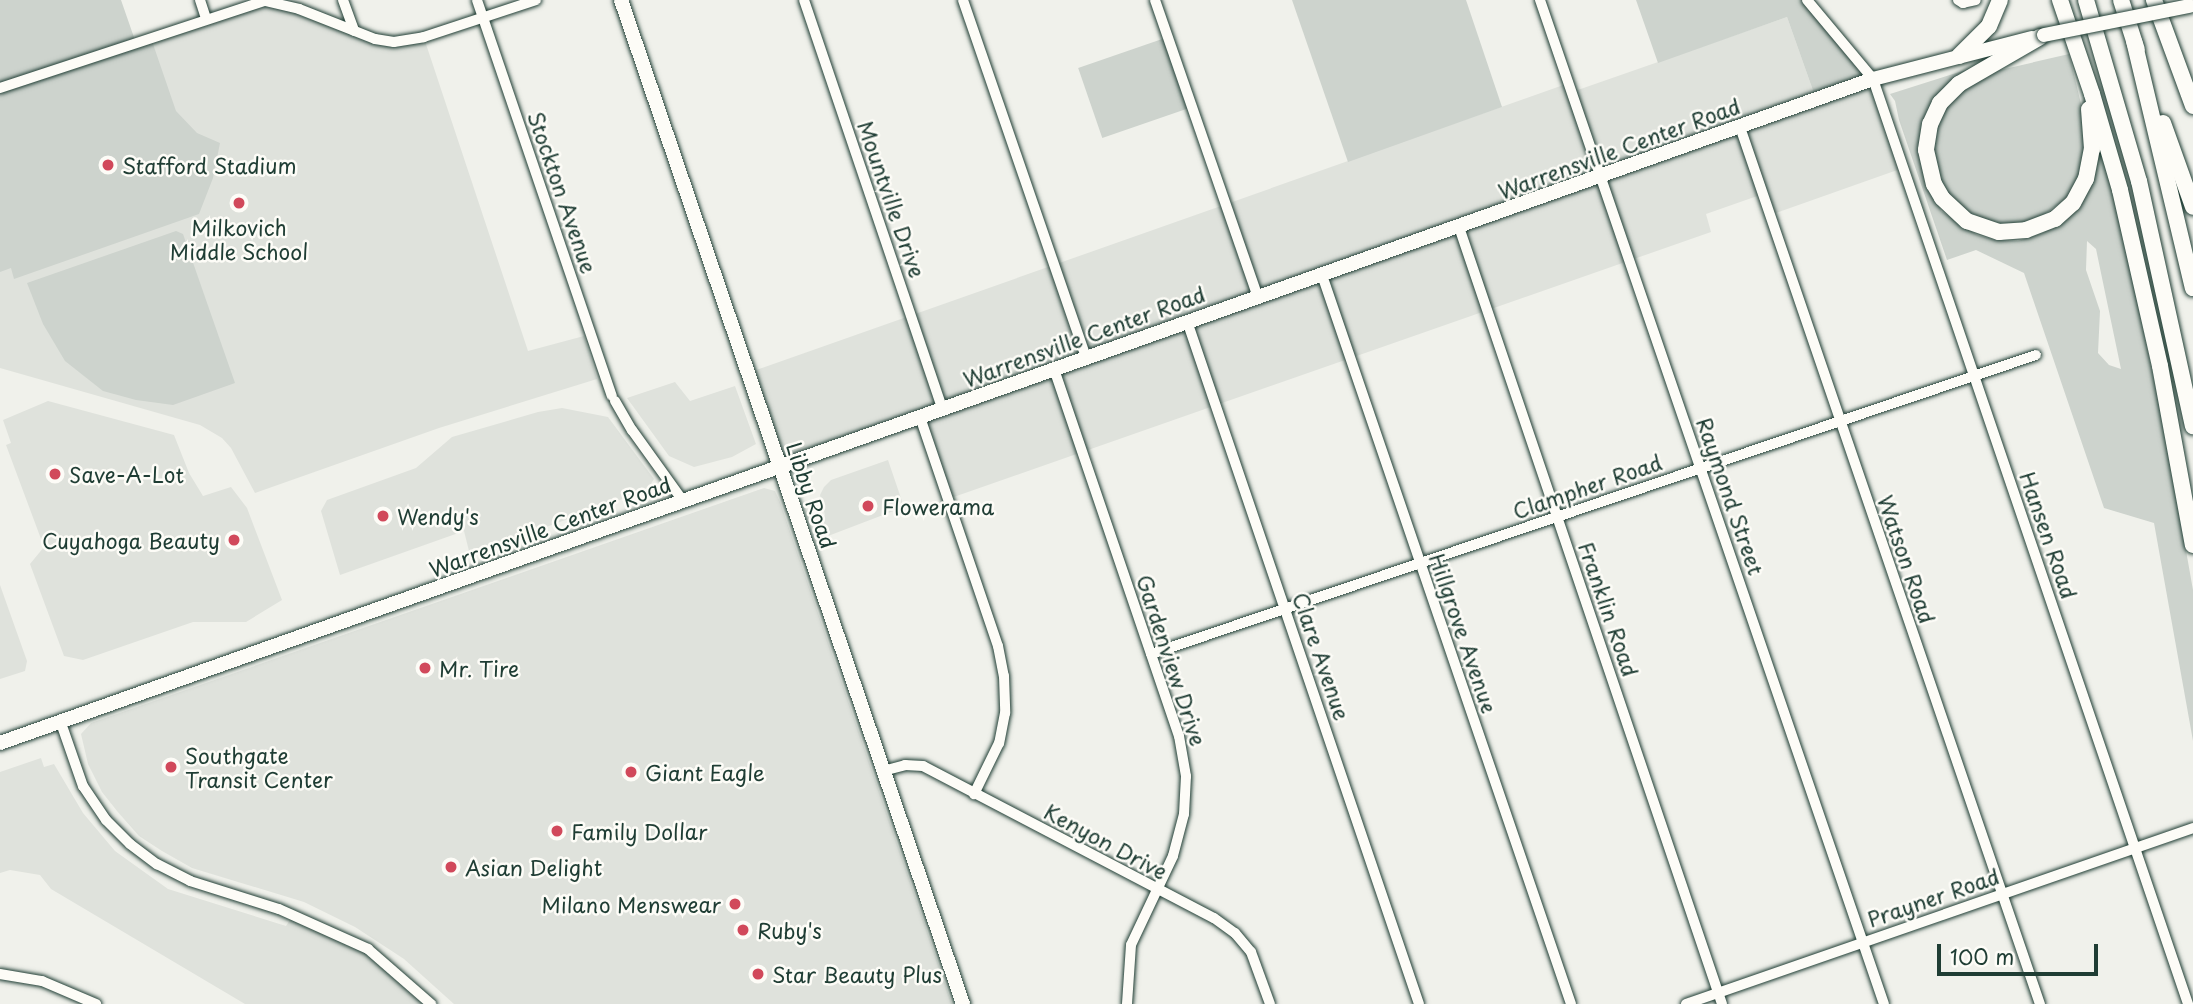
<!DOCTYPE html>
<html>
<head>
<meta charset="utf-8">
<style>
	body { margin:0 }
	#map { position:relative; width:2193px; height:1004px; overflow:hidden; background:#f0f1eb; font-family:"Playpen Sans",sans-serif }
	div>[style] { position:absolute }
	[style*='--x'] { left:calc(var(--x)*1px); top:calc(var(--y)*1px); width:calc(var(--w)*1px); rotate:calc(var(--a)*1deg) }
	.built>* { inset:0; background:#dfe2dc }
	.green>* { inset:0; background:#cdd3cd; transform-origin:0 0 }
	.roads { filter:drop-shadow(0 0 2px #1f3d34) drop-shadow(0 0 2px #1f3d34) }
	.minor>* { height:10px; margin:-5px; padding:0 5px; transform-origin:5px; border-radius:5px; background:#fdfcf7 }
	.major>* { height:14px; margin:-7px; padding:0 7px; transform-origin:7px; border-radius:7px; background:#fdfcf7 }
	.highway>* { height:16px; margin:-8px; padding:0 8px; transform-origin:8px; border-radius:8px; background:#fdfcf7 }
	.bridges { filter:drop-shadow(0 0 2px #1f3d34) drop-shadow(0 0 2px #1f3d34) }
	.major-bridge>* { height:14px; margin:-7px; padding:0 7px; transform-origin:7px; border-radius:7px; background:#fdfcf7 }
	.dots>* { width:19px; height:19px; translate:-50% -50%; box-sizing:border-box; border:4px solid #fdfcf7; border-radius:50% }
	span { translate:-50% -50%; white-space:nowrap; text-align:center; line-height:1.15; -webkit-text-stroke:5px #fdfcf7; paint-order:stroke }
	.street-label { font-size:21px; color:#1f3d34 }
	.poi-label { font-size:21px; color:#1f3d34 }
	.left { translate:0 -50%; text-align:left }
	.right { translate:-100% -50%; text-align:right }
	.scale { position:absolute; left:1937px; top:944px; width:161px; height:32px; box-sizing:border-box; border:4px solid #1f3d34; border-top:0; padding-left:9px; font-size:21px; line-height:24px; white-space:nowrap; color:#1f3d34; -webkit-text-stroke:5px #fdfcf7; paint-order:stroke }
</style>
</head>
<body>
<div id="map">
	<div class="built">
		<div style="clip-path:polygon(262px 5px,278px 7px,362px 39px,384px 44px,425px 41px,528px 351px,584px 336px,597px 379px,439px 428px,255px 493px,231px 448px,222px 438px,200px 425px,0 368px,0 93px)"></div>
		<div style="clip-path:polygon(1787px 17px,1816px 99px,1873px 79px,1903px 168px,1770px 215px,1763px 194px,1706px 214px,1711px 232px,948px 499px,920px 418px,780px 466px,748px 373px,1569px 83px,1572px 92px)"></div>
		<div style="clip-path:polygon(675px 382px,690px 401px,735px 386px,756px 444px,732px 457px,694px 467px,669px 456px,627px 398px)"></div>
		<div style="clip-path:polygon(48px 401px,174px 435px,189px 473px,203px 496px,231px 487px,247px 508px,282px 600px,246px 622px,193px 622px,83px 660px,64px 656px,30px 564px,44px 547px,6px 445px,11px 443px,3px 420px)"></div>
		<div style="clip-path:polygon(562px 408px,608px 417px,654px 479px,647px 490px,470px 555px,464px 531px,340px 575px,321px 511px,327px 500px,416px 468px,452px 437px,538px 412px)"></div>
		<div style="clip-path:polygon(888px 460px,904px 507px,828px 536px,822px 519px,825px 515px,820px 495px,824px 487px,831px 480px)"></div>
		<div style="clip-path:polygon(764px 488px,775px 491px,780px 502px,952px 1004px,454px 1004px,404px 959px,355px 927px,304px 902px,192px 868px,162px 851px,139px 836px,117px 811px,102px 792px,88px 764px,81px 734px,91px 723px)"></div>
		<div style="clip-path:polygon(0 585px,27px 661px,25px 671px,0 679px)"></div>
		<div style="clip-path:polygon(41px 758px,44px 767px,54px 764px,83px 813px,115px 851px,168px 889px,286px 926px,293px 915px,368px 949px,431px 1004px,245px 1004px,51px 889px,40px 875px,10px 870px,0 873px,0 772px)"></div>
	</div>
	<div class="green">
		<div style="clip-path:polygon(0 0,121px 0,137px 46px,152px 41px,176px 111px,197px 133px,220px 143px,213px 178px,199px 214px,14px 279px,11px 268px,0 272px)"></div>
		<div style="clip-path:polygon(1292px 0,1466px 0,1502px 107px,1348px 162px)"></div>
		<div style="clip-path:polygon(1636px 0,1807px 0,1873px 79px,1816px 99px,1787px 17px,1658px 63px)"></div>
		<div style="left:1168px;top:37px;width:74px;height:95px;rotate:71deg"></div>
		<div style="clip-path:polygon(2069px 54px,2083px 112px,2086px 150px,2082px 171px,2068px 197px,2038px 219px,2010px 225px,1988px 221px,1965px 210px,1949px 195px,1938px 175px,1934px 150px,1936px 128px,1952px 96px,1996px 71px)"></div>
		<div style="clip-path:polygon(evenodd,1975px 67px,1961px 77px,1921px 153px,1941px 211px,1977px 235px,1995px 240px,2018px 241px,2043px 233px,2074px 212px,2089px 191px,2100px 154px,2113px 188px,2165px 432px,2193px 590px,2193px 741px,2154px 523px,2104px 508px,2024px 273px,1976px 250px,1947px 260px,1899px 120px,1895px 101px,1890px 94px,1975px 67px,2087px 241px,2096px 249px,2121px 369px,2109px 365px,2098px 353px,2100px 311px,2086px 270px,2087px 241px)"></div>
		<div style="clip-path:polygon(176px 231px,183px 234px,235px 383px,173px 405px,136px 400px,103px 391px,65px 361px,43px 324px,27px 283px)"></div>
	</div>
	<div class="roads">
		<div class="minor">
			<div style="--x:200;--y:0;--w:19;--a:72"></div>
			<div style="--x:343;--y:0;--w:33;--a:70"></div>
			<div style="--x:477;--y:0;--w:418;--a:71.2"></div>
			<div style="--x:804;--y:0;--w:433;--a:71.3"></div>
			<div style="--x:963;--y:0;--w:379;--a:71"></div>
			<div style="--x:1155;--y:0;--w:314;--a:70.9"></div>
			<div style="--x:1540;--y:0;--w:1061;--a:71.09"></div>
			<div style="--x:1807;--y:0;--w:103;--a:50.1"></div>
			<div style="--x:1873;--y:79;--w:977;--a:71.19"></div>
			<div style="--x:1958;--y:0;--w:6;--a:31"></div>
			<div style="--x:1963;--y:3;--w:13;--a:-13"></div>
			<div style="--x:0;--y:88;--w:279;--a:-18.2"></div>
			<div style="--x:265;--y:1;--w:35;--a:13"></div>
			<div style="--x:299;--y:9;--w:82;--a:21.5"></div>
			<div style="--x:375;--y:39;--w:19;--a:9"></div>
			<div style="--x:394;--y:42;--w:30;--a:-9"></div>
			<div style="--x:424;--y:37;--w:118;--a:-18.3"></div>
			<div style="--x:1740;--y:127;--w:927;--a:71.12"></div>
			<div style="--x:1459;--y:227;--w:820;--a:71.3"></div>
			<div style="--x:1322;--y:275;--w:770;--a:71.14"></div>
			<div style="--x:1187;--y:321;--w:721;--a:71.24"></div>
			<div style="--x:1054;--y:369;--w:388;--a:71.2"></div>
			<div style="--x:1179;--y:736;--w:41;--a:80.1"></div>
			<div style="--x:1186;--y:776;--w:38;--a:93"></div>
			<div style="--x:1184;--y:814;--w:43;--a:104.7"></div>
			<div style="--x:1173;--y:856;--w:98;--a:115.3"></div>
			<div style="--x:1131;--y:945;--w:59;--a:93.9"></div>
			<div style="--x:615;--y:401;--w:34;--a:60"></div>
			<div style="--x:632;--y:430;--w:87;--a:54.3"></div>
			<div style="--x:920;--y:417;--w:242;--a:71.2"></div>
			<div style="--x:998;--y:646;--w:31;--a:79"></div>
			<div style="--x:1004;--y:676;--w:37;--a:88"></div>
			<div style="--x:1005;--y:713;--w:31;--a:101"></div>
			<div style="--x:999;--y:743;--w:57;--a:116.1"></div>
			<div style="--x:1151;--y:654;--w:934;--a:-18.67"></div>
			<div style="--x:61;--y:723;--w:67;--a:70.8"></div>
			<div style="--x:83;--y:786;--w:41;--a:55.9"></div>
			<div style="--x:106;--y:820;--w:34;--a:45"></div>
			<div style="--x:130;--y:844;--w:34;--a:37"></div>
			<div style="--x:157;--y:864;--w:37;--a:27"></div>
			<div style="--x:190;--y:881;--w:93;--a:17.5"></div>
			<div style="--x:279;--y:909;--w:98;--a:24.2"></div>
			<div style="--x:368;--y:949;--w:84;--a:41.1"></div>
			<div style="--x:883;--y:771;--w:23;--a:-15"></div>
			<div style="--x:905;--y:765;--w:18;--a:3"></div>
			<div style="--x:923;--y:766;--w:328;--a:27.6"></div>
			<div style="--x:1214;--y:918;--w:26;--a:36"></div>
			<div style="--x:1235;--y:933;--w:25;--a:50"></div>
			<div style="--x:1251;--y:952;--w:55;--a:69.9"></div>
			<div style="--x:0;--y:974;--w:43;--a:9.5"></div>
			<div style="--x:42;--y:981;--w:59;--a:23.1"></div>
			<div style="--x:1686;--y:1004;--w:537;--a:-19.14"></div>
		</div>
		<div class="major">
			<div style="--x:621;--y:0;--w:1061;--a:71.19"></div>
			<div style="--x:0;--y:743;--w:1987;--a:-19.52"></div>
			<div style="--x:1873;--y:79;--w:164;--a:-14.5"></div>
		</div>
		<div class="highway">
			<div style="--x:2060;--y:0;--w:99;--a:71.2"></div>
			<div style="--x:2092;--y:94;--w:100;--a:73.7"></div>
			<div style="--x:2120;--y:190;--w:180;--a:77.2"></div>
			<div style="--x:2160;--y:366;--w:182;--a:79.6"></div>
			<div style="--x:2086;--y:0;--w:189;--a:73.7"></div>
			<div style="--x:2139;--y:181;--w:251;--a:77.6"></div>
			<div style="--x:2121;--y:0;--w:52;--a:72.3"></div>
			<div style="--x:2154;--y:0;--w:113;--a:69.8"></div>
			<div style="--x:2040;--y:37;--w:94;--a:149.9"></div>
			<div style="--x:1959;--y:84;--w:27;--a:135"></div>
			<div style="--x:1940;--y:103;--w:23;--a:115"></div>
			<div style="--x:1930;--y:124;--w:26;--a:99"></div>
			<div style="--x:1926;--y:150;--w:35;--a:77"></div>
			<div style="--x:1934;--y:184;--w:16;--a:60"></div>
			<div style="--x:1942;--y:198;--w:34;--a:43"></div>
			<div style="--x:1967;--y:221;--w:34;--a:19"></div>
			<div style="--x:1999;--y:232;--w:27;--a:-4"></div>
			<div style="--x:2026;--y:230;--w:31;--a:-21"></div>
			<div style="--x:2055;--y:219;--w:24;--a:-42"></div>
			<div style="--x:2073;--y:203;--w:27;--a:-62"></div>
			<div style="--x:2086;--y:179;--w:31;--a:-79"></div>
			<div style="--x:2092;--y:149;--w:40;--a:-94.3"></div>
			<div style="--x:2134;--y:41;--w:254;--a:76.6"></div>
			<div style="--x:1959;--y:56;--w:42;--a:-45"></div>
			<div style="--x:1989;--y:26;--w:28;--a:-67"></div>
			<div style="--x:2163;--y:123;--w:89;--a:70.3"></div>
		</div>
	</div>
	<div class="bridges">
		<div class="major-bridge">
			<div style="--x:2044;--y:35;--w:148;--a:-11.3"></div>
		</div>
	</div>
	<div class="dots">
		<div style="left:108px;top:165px;background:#d1495b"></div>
		<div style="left:239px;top:203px;background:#d1495b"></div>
		<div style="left:55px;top:474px;background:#d1495b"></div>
		<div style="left:868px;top:506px;background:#d1495b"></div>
		<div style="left:383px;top:516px;background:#d1495b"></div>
		<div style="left:234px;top:540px;background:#d1495b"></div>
		<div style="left:425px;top:668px;background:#d1495b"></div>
		<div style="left:171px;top:767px;background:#d1495b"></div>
		<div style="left:631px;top:772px;background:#d1495b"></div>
		<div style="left:557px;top:831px;background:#d1495b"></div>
		<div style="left:451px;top:867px;background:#d1495b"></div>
		<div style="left:735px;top:904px;background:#d1495b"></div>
		<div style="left:743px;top:930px;background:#d1495b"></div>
		<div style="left:758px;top:974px;background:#d1495b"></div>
	</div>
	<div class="street-label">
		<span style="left:1619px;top:148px;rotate:-20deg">Warrensville Center Road</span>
		<span style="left:563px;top:192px;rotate:71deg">Stockton Avenue</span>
		<span style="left:892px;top:199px;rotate:71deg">Mountville Drive</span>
		<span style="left:1084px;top:336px;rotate:-20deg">Warrensville Center Road</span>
		<span style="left:1587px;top:486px;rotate:-19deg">Clampher Road</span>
		<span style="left:812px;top:495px;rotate:71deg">Libby Road</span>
		<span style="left:1731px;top:496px;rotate:71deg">Raymond Street</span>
		<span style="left:550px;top:526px;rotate:-20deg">Warrensville Center Road</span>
		<span style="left:2049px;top:535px;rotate:71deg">Hansen Road</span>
		<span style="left:1907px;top:559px;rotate:71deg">Watson Road</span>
		<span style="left:1609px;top:609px;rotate:71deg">Franklin Road</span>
		<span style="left:1464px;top:633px;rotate:71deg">Hillgrove Avenue</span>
		<span style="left:1322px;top:656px;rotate:71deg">Clare Avenue</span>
		<span style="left:1172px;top:660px;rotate:72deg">Gardenview Drive</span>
		<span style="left:1106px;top:841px;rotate:28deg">Kenyon Drive</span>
		<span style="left:1933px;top:897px;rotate:-19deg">Prayner Road</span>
	</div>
	<div class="poi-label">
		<span class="left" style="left:122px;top:165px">Stafford Stadium</span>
		<span style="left:239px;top:239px">Milkovich<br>Middle School</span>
		<span class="left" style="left:69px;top:474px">Save-A-Lot</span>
		<span class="left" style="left:882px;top:506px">Flowerama</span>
		<span class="left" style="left:397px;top:516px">Wendy's</span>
		<span class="right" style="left:220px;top:540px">Cuyahoga Beauty</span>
		<span class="left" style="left:439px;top:668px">Mr. Tire</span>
		<span class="left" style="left:185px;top:767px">Southgate<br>Transit Center</span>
		<span class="left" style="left:645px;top:772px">Giant Eagle</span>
		<span class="left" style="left:571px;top:831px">Family Dollar</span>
		<span class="left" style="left:465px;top:867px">Asian Delight</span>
		<span class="right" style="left:721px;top:904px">Milano Menswear</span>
		<span class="left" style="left:757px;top:930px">Ruby's</span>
		<span class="left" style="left:772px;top:974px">Star Beauty Plus</span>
	</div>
	<div class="scale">100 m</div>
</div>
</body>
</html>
